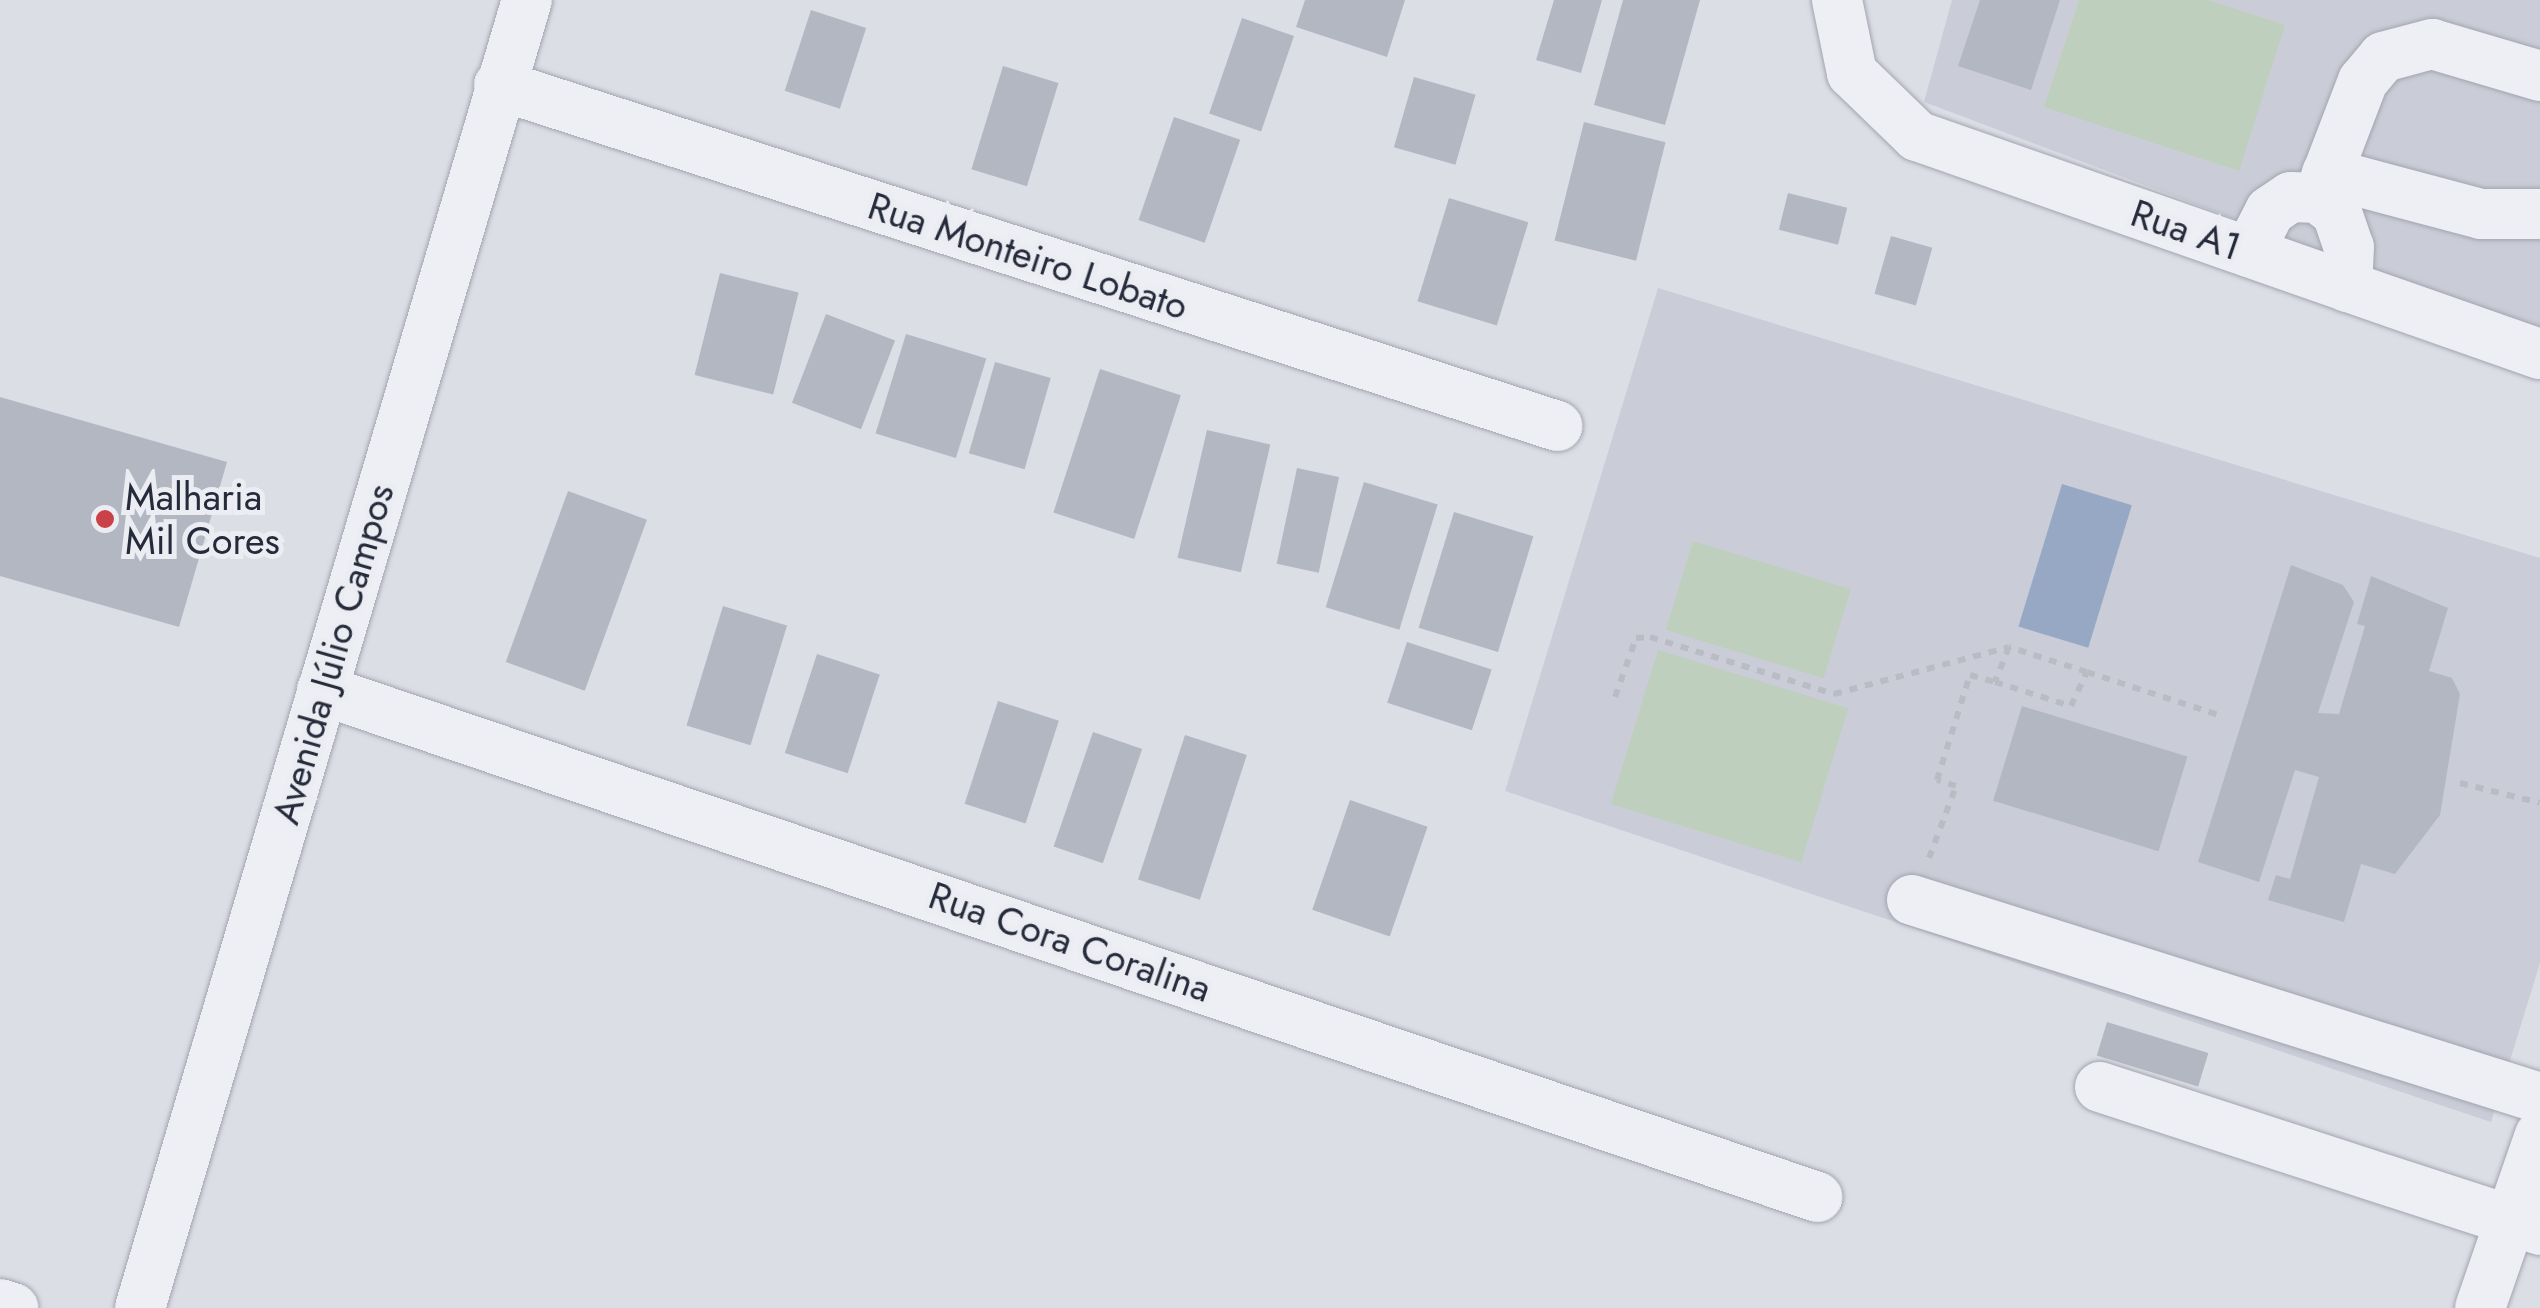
<!DOCTYPE html>
<html>
<head>
<meta charset="utf-8">
<style>
	body { margin:0 }
	#map { position:relative; width:2540px; height:1308px; overflow:hidden; background:#dcdee6; font-family:Jost,sans-serif }
	div>[style] { position:absolute }
	[style*='--x'] { left:calc(var(--x)*1px); top:calc(var(--y)*1px); width:calc(var(--w)*1px); rotate:calc(var(--a)*1deg) }
	.built>* { inset:0; background:#cacdd7 }
	.green>* { inset:0; background:#bfcfbd; transform-origin:0 0 }
	.water>* { inset:0; background:#97a8c5; transform-origin:0 0 }
	.building>* { inset:0; background:#b3b7c2; transform-origin:0 0 }
	.path>* { height:6px; margin-top:-3px; transform-origin:0; background:repeating-linear-gradient(90deg,#babcc4 0 8px,transparent 0 16px) }
	.roads { filter:drop-shadow(0 0 2px #a2a5af) drop-shadow(0 0 2px #a2a5af) }
	.minor>* { height:50px; margin:-25px; padding:0 25px; transform-origin:25px; border-radius:25px; background:#eeeff4 }
	.dots>* { width:28px; height:28px; translate:-50% -50%; box-sizing:border-box; border:5px solid #ebedf3; border-radius:50% }
	span { translate:-50% -50%; white-space:nowrap; text-align:center; line-height:1.15; -webkit-text-stroke:10px #ebedf3; paint-order:stroke }
	.street-label { font-size:38px; color:#262b3b }
	.poi-label { font-size:38px; color:#262b3b }
	.left { translate:0 -50%; text-align:left }
</style>
</head>
<body>
<div id="map">
	<div class="built">
		<div style="clip-path:polygon(1952px 0,2540px 0,2540px 334px,1924px 102px)"></div>
		<div style="clip-path:polygon(1658px 288px,2540px 558px,2540px 963px,2491px 1122px,1505px 791px)"></div>
	</div>
	<div class="green">
		<div style="clip-path:polygon(2079px 0,2208px 0,2285px 25px,2239px 171px,2044px 107px)"></div>
		<div style="left:1693px;top:541px;width:165px;height:93px;rotate:17deg"></div>
		<div style="left:1658px;top:650px;width:199px;height:161px;rotate:17deg"></div>
	</div>
	<div class="water">
		<div style="left:2062px;top:484px;width:73px;height:149px;rotate:17deg"></div>
	</div>
	<div class="building">
		<div style="clip-path:polygon(1305px 0,1405px 0,1387px 57px,1296px 27px)"></div>
		<div style="clip-path:polygon(1554px 0,1602px 0,1581px 73px,1536px 60px)"></div>
		<div style="clip-path:polygon(1623px 0,1700px 0,1665px 125px,1594px 105px)"></div>
		<div style="clip-path:polygon(1980px 0,2060px 0,2031px 90px,1958px 66px)"></div>
		<div style="left:811px;top:10px;width:58px;height:85px;rotate:18deg"></div>
		<div style="left:1242px;top:18px;width:55px;height:101px;rotate:19deg"></div>
		<div style="left:1003px;top:66px;width:58px;height:108px;rotate:17deg"></div>
		<div style="left:1414px;top:77px;width:64px;height:73px;rotate:16deg"></div>
		<div style="left:1174px;top:117px;width:70px;height:109px;rotate:19deg"></div>
		<div style="left:1584px;top:122px;width:84px;height:122px;rotate:14deg"></div>
		<div style="left:1788px;top:193px;width:61px;height:38px;rotate:14deg"></div>
		<div style="left:1449px;top:198px;width:83px;height:108px;rotate:17deg"></div>
		<div style="left:1891px;top:236px;width:43px;height:60px;rotate:16deg"></div>
		<div style="left:720px;top:273px;width:81px;height:105px;rotate:14deg"></div>
		<div style="left:826px;top:314px;width:74px;height:95px;rotate:21deg"></div>
		<div style="left:906px;top:334px;width:84px;height:104px;rotate:17deg"></div>
		<div style="left:995px;top:362px;width:58px;height:95px;rotate:16deg"></div>
		<div style="left:1100px;top:369px;width:85px;height:151px;rotate:18deg"></div>
		<div style="clip-path:polygon(0 397px,227px 462px,179px 627px,0 576px)"></div>
		<div style="left:1207px;top:430px;width:65px;height:131px;rotate:13deg"></div>
		<div style="left:1297px;top:468px;width:43px;height:98px;rotate:12deg"></div>
		<div style="left:1364px;top:482px;width:77px;height:131px;rotate:17deg"></div>
		<div style="left:568px;top:491px;width:84px;height:182px;rotate:20deg"></div>
		<div style="left:1454px;top:512px;width:83px;height:121px;rotate:17deg"></div>
		<div style="clip-path:polygon(2291px 565px,2343px 585px,2354px 602px,2318px 713px,2339px 714px,2365px 626px,2357px 624px,2371px 576px,2448px 608px,2429px 671px,2452px 678px,2460px 694px,2440px 815px,2395px 874px,2361px 864px,2344px 922px,2268px 900px,2276px 875px,2290px 879px,2319px 777px,2295px 770px,2259px 882px,2198px 862px)"></div>
		<div style="left:723px;top:606px;width:67px;height:125px;rotate:17deg"></div>
		<div style="left:1407px;top:642px;width:89px;height:64px;rotate:18deg"></div>
		<div style="left:817px;top:654px;width:66px;height:104px;rotate:18deg"></div>
		<div style="left:998px;top:701px;width:64px;height:108px;rotate:18deg"></div>
		<div style="left:2022px;top:706px;width:173px;height:99px;rotate:17deg"></div>
		<div style="left:1093px;top:732px;width:52px;height:121px;rotate:19deg"></div>
		<div style="left:1185px;top:735px;width:65px;height:152px;rotate:18deg"></div>
		<div style="left:1350px;top:800px;width:82px;height:116px;rotate:19deg"></div>
		<div style="left:2107px;top:1022px;width:106px;height:35px;rotate:17deg"></div>
	</div>
	<div class="path">
		<div style="--x:2087;--y:672;--w:142;--a:18.1"></div>
		<div style="--x:1615;--y:697;--w:63;--a:-70.4"></div>
		<div style="--x:1636;--y:638;--w:14;--a:-4"></div>
		<div style="--x:1650;--y:637;--w:193;--a:17.2"></div>
		<div style="--x:1834;--y:694;--w:181;--a:-15"></div>
		<div style="--x:2009;--y:647;--w:38;--a:112"></div>
		<div style="--x:1995;--y:682;--w:80;--a:17.5"></div>
		<div style="--x:2071;--y:706;--w:38;--a:-65"></div>
		<div style="--x:2087;--y:672;--w:82;--a:-162.2"></div>
		<div style="--x:2460;--y:783;--w:82;--a:14"></div>
		<div style="--x:1929;--y:858;--w:77;--a:-69.4"></div>
		<div style="--x:1956;--y:786;--w:20;--a:-162"></div>
		<div style="--x:1937;--y:780;--w:110;--a:-72.6"></div>
		<div style="--x:1970;--y:675;--w:26;--a:16"></div>
	</div>
	<div class="roads">
		<div class="minor">
			<div style="--x:1837;--y:0;--w:75;--a:78.4"></div>
			<div style="--x:1852;--y:73;--w:91;--a:44.1"></div>
			<div style="--x:1917;--y:136;--w:660;--a:19.29"></div>
			<div style="--x:499;--y:85;--w:1112;--a:17.86"></div>
			<div style="--x:2327;--y:173;--w:159;--a:14.9"></div>
			<div style="--x:2481;--y:214;--w:59;--a:0"></div>
			<div style="--x:2318;--y:198;--w:125;--a:-69"></div>
			<div style="--x:2363;--y:81;--w:31;--a:-50"></div>
			<div style="--x:2383;--y:57;--w:51;--a:-14.9"></div>
			<div style="--x:2432;--y:44;--w:113;--a:16.5"></div>
			<div style="--x:2249;--y:252;--w:46;--a:-62.9"></div>
			<div style="--x:2270;--y:211;--w:25;--a:-34"></div>
			<div style="--x:2291;--y:197;--w:27;--a:2"></div>
			<div style="--x:2318;--y:198;--w:24;--a:38"></div>
			<div style="--x:2337;--y:213;--w:36;--a:71"></div>
			<div style="--x:2349;--y:247;--w:40;--a:92.9"></div>
			<div style="--x:322;--y:690;--w:1579;--a:18.73"></div>
			<div style="--x:1912;--y:900;--w:658;--a:17.5"></div>
			<div style="--x:2100;--y:1087;--w:463;--a:18"></div>
			<div style="--x:0;--y:1304;--w:14;--a:17"></div>
			<div style="--x:140;--y:1308;--w:1364;--a:-73.52"></div>
			<div style="--x:2480;--y:1308;--w:183;--a:-70.9"></div>
		</div>
	</div>
	<div class="dots">
		<div style="left:105px;top:519px;background:#ca4147"></div>
	</div>
	<div class="street-label">
		<span style="left:2186px;top:230px;rotate:19deg">Rua A1</span>
		<span style="left:1028px;top:256px;rotate:18deg">Rua Monteiro Lobato</span>
		<span style="left:333px;top:654px;rotate:-74deg">Avenida Júlio Campos</span>
		<span style="left:1070px;top:942px;rotate:19deg">Rua Cora Coralina</span>
	</div>
	<div class="poi-label">
		<span class="left" style="left:125px;top:519px">Malharia<br>Mil Cores</span>
	</div>
</div>
</body>
</html>
